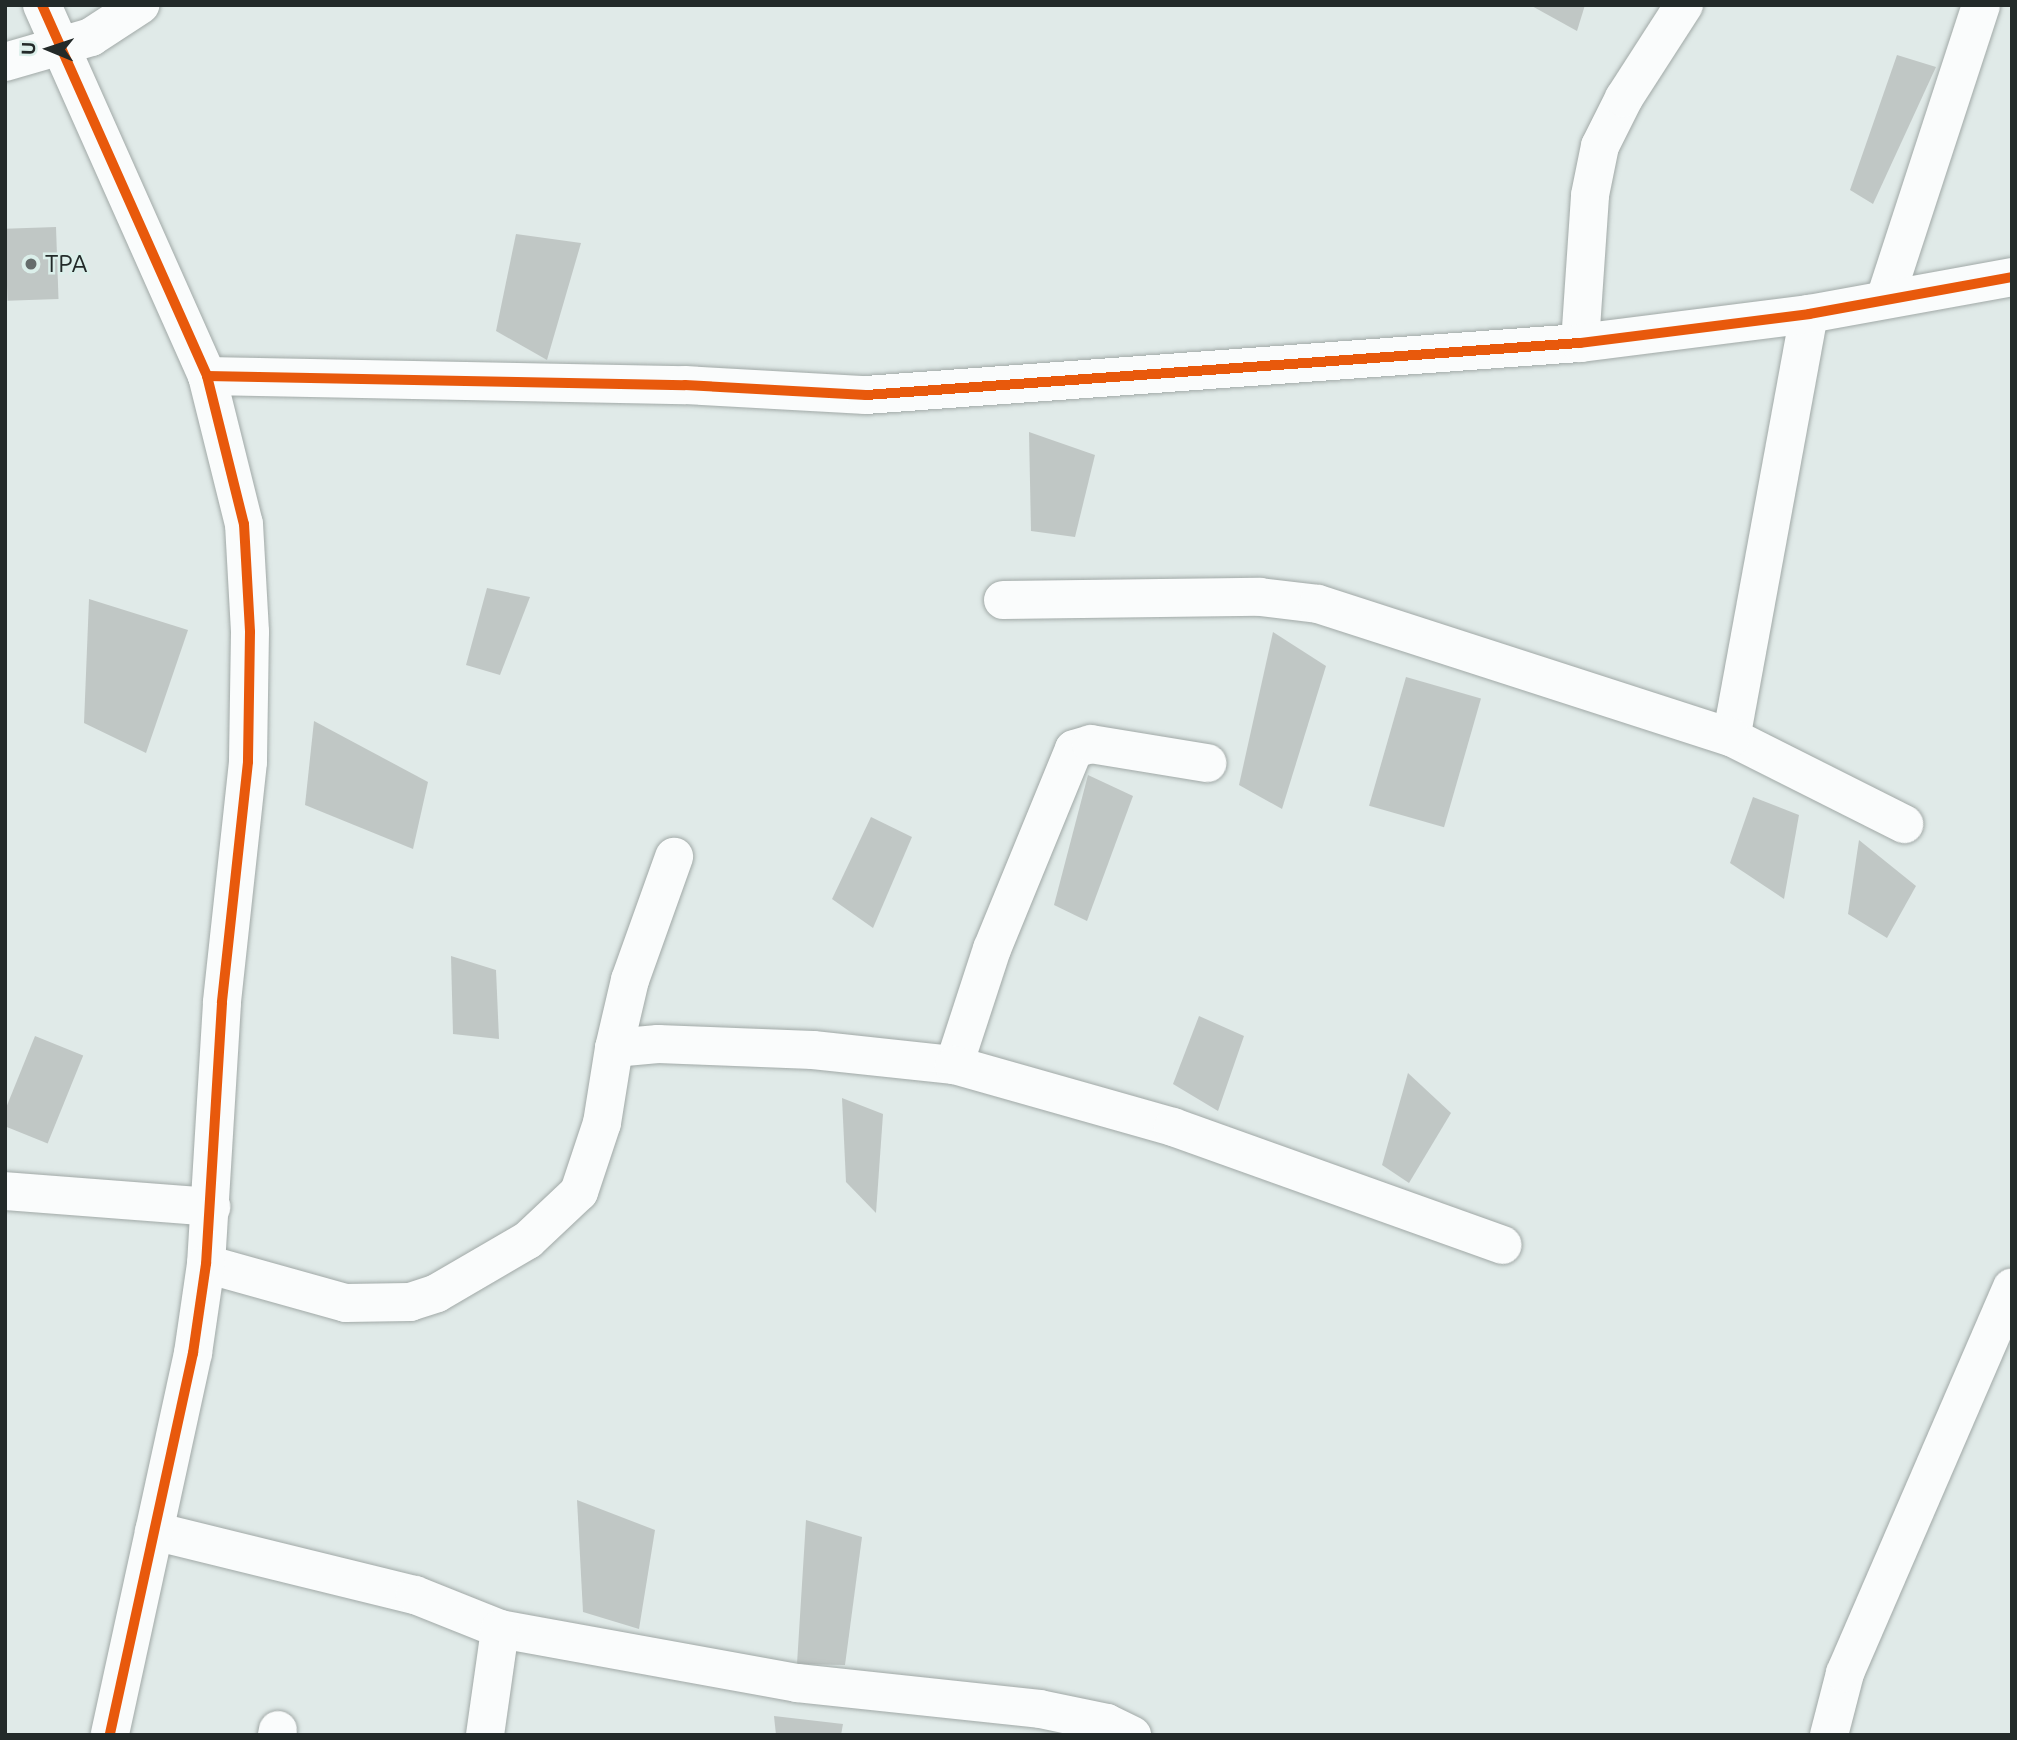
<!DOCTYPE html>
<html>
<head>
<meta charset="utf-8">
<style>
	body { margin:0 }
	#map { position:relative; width:2017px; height:1740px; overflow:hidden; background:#e0eae8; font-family:Ubuntu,sans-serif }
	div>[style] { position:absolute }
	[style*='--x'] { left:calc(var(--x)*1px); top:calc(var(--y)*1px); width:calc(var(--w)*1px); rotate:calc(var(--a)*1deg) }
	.building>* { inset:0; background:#c0c7c5; transform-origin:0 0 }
	.roads { filter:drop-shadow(0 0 2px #a1a9a7) drop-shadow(0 0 2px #a1a9a7) }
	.street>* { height:38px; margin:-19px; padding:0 19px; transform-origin:19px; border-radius:19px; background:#fafcfc }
	.secondary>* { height:38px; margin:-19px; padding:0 19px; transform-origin:19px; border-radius:19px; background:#fafcfc }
	.cycleway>* { height:10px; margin:-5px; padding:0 5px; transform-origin:5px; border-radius:5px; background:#e8590c }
	.dots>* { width:19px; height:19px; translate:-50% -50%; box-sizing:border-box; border:4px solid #dbefea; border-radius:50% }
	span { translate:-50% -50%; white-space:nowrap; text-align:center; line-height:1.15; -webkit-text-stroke:5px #dbefea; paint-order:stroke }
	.poi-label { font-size:24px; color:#232a29 }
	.left { translate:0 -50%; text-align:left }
	.frame { position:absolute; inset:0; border:7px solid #232a29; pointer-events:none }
	.north { position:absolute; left:14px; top:14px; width:70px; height:70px; -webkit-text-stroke:5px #dbefea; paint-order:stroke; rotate:272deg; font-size:19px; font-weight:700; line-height:28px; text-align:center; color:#232a29 }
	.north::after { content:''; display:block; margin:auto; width:24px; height:32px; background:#232a29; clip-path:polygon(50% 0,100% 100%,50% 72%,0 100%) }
</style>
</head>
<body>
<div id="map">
	<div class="building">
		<div style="clip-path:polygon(1530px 5px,1585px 5px,1577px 31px)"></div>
		<div style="clip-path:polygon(1897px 55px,1936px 67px,1873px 204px,1850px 190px)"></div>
		<div style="left:56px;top:227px;width:72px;height:51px;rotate:88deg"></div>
		<div style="clip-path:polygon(516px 234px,581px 243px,547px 360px,496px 331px)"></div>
		<div style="clip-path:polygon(1029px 432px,1095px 455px,1075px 537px,1031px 531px)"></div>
		<div style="clip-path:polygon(487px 588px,530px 597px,500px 675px,466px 665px)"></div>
		<div style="clip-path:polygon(89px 599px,188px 630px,146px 753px,84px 723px)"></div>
		<div style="clip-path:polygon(1273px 632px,1326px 666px,1282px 809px,1239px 785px)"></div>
		<div style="left:1406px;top:677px;width:78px;height:134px;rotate:16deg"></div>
		<div style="clip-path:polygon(314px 721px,428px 782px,413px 849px,305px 805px)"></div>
		<div style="clip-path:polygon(1088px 775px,1133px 796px,1087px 921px,1054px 905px)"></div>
		<div style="clip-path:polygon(1753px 797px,1799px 815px,1784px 899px,1730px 863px)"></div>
		<div style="clip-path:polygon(871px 817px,912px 837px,873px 928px,832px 899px)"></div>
		<div style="clip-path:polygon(1859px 840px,1916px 886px,1887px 938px,1848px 914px)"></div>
		<div style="clip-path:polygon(451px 956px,496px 970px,499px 1039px,453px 1034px)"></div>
		<div style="clip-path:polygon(1199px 1016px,1244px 1036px,1218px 1111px,1173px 1084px)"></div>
		<div style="left:35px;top:1036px;width:52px;height:95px;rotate:22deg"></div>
		<div style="clip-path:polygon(1408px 1073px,1451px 1113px,1409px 1183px,1382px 1165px)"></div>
		<div style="clip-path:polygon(842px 1098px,883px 1114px,876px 1213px,846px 1182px)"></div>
		<div style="clip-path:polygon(577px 1500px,655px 1530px,639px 1629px,583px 1612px)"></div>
		<div style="clip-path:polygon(806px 1520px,862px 1537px,845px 1665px,797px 1664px)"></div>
		<div style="clip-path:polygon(774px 1716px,843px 1724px,841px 1735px,776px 1735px)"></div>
	</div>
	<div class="roads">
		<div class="street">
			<div style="--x:5;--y:62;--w:90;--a:-16.2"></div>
			<div style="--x:91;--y:37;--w:59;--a:-33.1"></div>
			<div style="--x:1885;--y:299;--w:309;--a:-71.9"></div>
			<div style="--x:1809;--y:314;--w:430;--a:100.4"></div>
			<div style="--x:1731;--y:737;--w:194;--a:26.7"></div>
			<div style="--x:1580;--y:343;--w:148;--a:-86.1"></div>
			<div style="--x:1590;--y:195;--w:50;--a:-78.5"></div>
			<div style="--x:1600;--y:146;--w:54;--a:-63.4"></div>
			<div style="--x:1624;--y:98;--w:111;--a:-57.2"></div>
			<div style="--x:1003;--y:600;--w:257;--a:-0.7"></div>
			<div style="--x:1260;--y:597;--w:58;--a:6.9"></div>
			<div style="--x:1318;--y:604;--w:434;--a:17.9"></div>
			<div style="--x:614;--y:1048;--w:70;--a:-76.8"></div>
			<div style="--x:630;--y:980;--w:131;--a:-70.3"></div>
			<div style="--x:954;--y:1065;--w:122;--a:-71.9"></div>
			<div style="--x:992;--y:949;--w:216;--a:-67.7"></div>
			<div style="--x:1074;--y:749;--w:18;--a:-16"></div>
			<div style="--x:1091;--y:744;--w:118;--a:9.3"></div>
			<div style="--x:5;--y:1191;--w:207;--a:4.4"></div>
			<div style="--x:206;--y:1264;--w:145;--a:15.6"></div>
			<div style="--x:346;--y:1303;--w:64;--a:-0.9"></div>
			<div style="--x:410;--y:1302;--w:28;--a:-18"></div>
			<div style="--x:437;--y:1293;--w:105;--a:-30.2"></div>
			<div style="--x:528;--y:1240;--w:70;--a:-43.3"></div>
			<div style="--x:579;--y:1192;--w:73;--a:-71.6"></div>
			<div style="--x:602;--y:1123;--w:76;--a:-80.9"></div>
			<div style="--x:614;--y:1048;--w:44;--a:-5.2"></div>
			<div style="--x:658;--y:1044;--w:155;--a:2.2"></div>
			<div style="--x:813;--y:1050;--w:142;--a:6.1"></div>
			<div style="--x:954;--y:1065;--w:228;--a:15.8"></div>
			<div style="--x:1173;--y:1127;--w:350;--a:19.7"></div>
			<div style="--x:154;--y:1531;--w:269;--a:13.8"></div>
			<div style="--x:415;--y:1595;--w:92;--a:21.8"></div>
			<div style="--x:500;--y:1629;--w:302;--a:10.3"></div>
			<div style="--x:797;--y:1683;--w:244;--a:6.1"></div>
			<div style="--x:1040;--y:1709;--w:68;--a:11.8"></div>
			<div style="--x:1107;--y:1723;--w:28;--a:26"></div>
			<div style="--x:277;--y:1735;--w:5;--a:-79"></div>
			<div style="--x:485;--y:1735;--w:107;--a:-81.9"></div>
			<div style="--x:1829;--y:1735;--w:64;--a:-75.5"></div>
			<div style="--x:1845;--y:1673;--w:420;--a:-66.6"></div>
		</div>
		<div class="secondary">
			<div style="--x:42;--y:5;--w:406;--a:66"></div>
			<div style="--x:207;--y:376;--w:153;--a:76"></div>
			<div style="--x:244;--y:524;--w:108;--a:86.8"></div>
			<div style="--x:250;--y:632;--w:130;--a:90.9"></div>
			<div style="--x:248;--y:762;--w:242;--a:96.2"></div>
			<div style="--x:222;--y:1003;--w:261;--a:93.5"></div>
			<div style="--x:206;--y:1264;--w:90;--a:98.3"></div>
			<div style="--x:193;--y:1353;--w:391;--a:102.3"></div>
			<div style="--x:207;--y:376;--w:478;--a:1.1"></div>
			<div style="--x:685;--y:385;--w:181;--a:3.2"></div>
			<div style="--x:866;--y:395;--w:716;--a:-4.17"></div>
			<div style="--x:1580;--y:343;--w:231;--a:-7.2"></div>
			<div style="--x:1809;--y:314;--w:206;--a:-10.3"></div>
		</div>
	</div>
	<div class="cycleway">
		<div style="--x:42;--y:5;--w:406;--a:66"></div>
		<div style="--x:207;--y:376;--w:153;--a:76"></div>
		<div style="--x:244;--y:524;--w:108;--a:86.8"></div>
		<div style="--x:250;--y:632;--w:130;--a:90.9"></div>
		<div style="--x:248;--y:762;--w:242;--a:96.2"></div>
		<div style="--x:222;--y:1003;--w:261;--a:93.5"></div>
		<div style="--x:206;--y:1264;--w:90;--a:98.3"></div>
		<div style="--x:193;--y:1353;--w:391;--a:102.3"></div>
		<div style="--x:207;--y:376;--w:478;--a:1.1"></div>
		<div style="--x:685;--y:385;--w:181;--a:3.2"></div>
		<div style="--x:866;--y:395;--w:716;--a:-4.17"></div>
		<div style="--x:1580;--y:343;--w:231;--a:-7.2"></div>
		<div style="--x:1809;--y:314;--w:206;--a:-10.3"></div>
	</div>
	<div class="dots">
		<div style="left:31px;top:264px;background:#656d6c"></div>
	</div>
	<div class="poi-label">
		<span class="left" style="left:45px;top:264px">TPA</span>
	</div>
	<div class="frame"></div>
	<div class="north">U</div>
</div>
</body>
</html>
